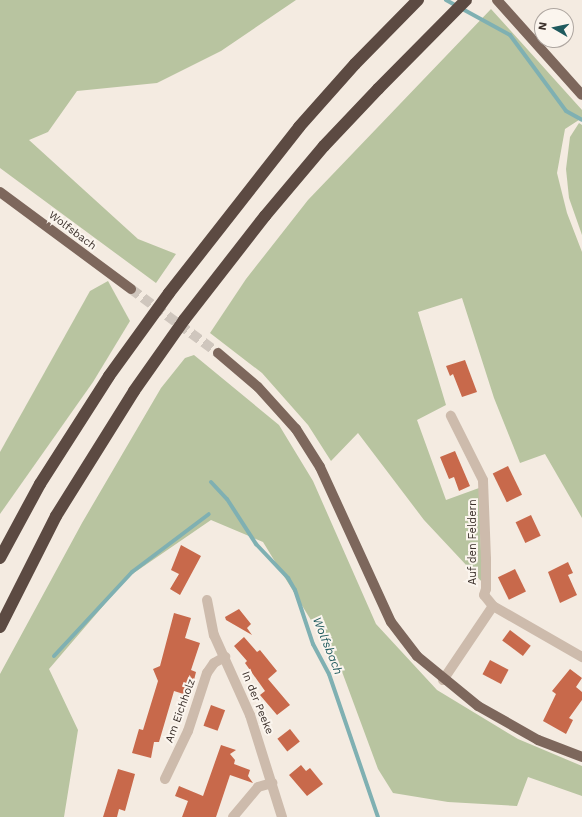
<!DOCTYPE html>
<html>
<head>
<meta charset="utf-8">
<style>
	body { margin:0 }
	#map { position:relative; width:582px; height:817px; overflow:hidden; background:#f4ebe1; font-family:"Work Sans",sans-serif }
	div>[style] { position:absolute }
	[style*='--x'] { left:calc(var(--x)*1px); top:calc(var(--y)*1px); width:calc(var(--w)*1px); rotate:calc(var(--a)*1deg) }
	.green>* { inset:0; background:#b8c4a0 }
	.stream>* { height:4px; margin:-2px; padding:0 2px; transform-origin:2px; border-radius:2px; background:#7fb0b2 }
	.building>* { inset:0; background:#c8694b; transform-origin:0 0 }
	.major-tunnel>* { height:10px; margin-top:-5px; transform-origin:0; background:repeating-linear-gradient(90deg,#cfc6bd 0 10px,transparent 0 15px) }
	.minor>* { height:10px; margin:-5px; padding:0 5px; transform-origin:5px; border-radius:5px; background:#cdbbac }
	.major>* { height:10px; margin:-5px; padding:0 5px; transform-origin:5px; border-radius:5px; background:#7d675c }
	.highway>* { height:12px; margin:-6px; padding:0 6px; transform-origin:6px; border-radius:6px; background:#5c4a42 }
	span { translate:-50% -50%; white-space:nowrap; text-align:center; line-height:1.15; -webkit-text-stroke:4px #fbf5ee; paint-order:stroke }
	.street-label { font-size:11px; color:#3b302b }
	.water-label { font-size:12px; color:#1f5a5e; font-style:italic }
	.north { position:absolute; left:534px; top:8px; width:40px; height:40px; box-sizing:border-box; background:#fbf5ee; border:1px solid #aea6a0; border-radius:50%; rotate:279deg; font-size:11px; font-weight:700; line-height:16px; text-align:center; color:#3b302b }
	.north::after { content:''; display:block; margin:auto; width:14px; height:18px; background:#1f5a5e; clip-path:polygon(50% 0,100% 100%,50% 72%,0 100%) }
</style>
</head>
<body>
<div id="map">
	<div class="green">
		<div style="clip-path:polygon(0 0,296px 0,221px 51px,157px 83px,77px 91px,48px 132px,29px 140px,138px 239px,176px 254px,156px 283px,0 168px)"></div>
		<div style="clip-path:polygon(491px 9px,582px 110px,582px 118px,565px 129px,557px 173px,567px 213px,582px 252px,582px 518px,545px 454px,520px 463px,494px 398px,462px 298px,418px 312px,446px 405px,417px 420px,446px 500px,479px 488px,482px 582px,424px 520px,358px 433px,331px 461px,308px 425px,262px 373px,210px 333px,246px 279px,308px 200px)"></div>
		<div style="clip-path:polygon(579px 123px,582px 125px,582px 235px,569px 198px,566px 169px,570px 137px)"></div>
		<div style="clip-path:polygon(108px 281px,130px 321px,93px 382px,0 514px,0 452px,90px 291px)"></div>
		<div style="clip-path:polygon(194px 355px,279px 425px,313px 481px,376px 624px,437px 690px,518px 739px,582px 766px,582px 796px,528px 777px,517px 806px,448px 802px,393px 793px,378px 769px,341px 669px,263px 542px,211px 520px,128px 577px,49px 669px,78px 730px,64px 817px,0 817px,0 674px,82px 523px,161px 388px,185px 358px)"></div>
	</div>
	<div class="stream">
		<div style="--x:446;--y:0;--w:73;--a:28.7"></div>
		<div style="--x:510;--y:35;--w:94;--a:53.6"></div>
		<div style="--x:566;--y:111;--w:18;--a:29"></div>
		<div style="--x:211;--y:482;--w:23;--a:47"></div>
		<div style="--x:227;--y:499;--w:54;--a:57.2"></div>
		<div style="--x:256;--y:544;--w:47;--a:46.7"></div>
		<div style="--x:288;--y:578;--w:14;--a:60"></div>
		<div style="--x:295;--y:590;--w:57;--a:71.6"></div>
		<div style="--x:313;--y:644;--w:34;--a:62"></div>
		<div style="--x:329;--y:674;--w:151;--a:71.1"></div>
		<div style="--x:54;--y:656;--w:115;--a:-47.1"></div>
		<div style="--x:132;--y:572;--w:96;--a:-37"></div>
	</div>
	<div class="building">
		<div style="clip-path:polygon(465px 360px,477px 392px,462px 397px,453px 374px,450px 376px,446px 366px)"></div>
		<div style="clip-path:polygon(455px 451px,470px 486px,459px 491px,454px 477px,449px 479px,440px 457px)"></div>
		<div style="left:508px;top:466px;width:32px;height:17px;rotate:64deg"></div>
		<div style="left:531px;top:515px;width:23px;height:17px;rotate:65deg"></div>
		<div style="clip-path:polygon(181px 545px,201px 556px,180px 595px,170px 589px,179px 574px,171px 570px)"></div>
		<div style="clip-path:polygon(568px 562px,573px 573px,568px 575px,577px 595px,560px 603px,548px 572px)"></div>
		<div style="left:515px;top:569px;width:25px;height:19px;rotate:64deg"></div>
		<div style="clip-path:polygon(239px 609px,251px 624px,247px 628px,252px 635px,226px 620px,225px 617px)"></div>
		<div style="clip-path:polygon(174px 613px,191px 618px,185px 638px,200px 643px,191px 670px,196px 672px,190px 696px,174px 691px,159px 742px,154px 742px,151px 758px,132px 753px,139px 729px,143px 730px,158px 681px,153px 669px,160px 666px)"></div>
		<div style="left:510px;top:630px;width:26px;height:13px;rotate:37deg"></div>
		<div style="clip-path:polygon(244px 637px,257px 652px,260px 650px,277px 671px,268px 679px,290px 705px,277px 715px,260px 695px,265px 691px,245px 663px,247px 661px,234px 646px)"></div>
		<div style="left:490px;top:660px;width:21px;height:16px;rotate:28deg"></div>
		<div style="clip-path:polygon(570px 669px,582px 678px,576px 687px,582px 692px,582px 700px,569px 718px,573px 720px,566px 734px,543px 721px,556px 694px,552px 691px)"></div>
		<div style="left:211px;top:705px;width:15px;height:22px;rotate:20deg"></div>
		<div style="left:290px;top:729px;width:16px;height:16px;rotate:52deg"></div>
		<div style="clip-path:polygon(221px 745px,236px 750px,230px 754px,235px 760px,234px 764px,250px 770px,248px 776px,253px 783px,230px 775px,216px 817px,182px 817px,188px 801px,175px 796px,179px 786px,203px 796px)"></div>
		<div style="clip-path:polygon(301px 765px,306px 771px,310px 768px,323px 784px,307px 796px,289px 775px)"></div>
		<div style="clip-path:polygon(118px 769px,135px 774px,125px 811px,119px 809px,117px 817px,103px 817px)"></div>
	</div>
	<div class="major-tunnel">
		<div style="--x:131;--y:289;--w:108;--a:36.3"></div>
	</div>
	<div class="minor">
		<div style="--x:207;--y:600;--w:36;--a:79"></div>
		<div style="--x:214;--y:635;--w:88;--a:65.8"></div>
		<div style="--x:250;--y:715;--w:107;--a:72.6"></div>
		<div style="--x:493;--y:606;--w:103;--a:29.8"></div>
		<div style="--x:443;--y:680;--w:89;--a:-56"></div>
		<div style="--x:493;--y:606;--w:14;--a:-129"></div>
		<div style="--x:484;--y:595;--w:6;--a:-72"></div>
		<div style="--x:486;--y:589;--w:30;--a:-90"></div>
		<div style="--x:486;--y:559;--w:79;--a:-92.2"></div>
		<div style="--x:483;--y:480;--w:72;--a:-116.6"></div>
		<div style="--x:165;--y:779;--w:53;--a:-64.4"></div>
		<div style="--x:188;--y:731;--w:61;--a:-71.9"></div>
		<div style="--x:207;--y:673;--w:12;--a:-55"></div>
		<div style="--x:214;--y:663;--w:13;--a:-29"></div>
		<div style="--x:233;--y:817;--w:39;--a:-50"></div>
		<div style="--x:258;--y:787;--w:15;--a:-16"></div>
	</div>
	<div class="major">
		<div style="--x:497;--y:0;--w:127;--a:48.2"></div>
		<div style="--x:0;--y:192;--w:163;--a:36.5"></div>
		<div style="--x:218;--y:353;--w:52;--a:40.4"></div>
		<div style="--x:258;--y:387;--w:57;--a:47.9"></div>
		<div style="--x:296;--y:429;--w:45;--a:57.7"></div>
		<div style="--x:320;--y:467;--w:170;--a:65.4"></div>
		<div style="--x:391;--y:622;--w:43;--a:52.6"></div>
		<div style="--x:417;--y:656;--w:79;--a:39.3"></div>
		<div style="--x:478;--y:706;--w:69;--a:29.5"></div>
		<div style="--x:538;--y:740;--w:47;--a:21.1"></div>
	</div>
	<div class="highway">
		<div style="--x:0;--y:558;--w:84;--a:-61.6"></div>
		<div style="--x:40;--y:484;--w:128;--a:-57.4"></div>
		<div style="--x:109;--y:376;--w:102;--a:-54.1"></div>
		<div style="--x:169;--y:293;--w:211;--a:-51.9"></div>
		<div style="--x:299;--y:127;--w:84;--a:-48.4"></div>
		<div style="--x:355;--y:64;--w:90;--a:-45.5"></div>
		<div style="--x:0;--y:627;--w:124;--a:-63.2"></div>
		<div style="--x:56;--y:516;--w:147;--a:-58"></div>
		<div style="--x:134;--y:391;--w:87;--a:-54.8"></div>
		<div style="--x:184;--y:320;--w:132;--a:-52.1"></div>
		<div style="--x:265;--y:216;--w:92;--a:-49.9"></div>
		<div style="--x:324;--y:146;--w:79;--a:-46.5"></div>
		<div style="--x:378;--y:89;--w:125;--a:-45.3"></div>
	</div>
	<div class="street-label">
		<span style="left:72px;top:231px;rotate:37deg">Wolfsbach</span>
		<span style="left:473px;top:542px;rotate:-90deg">Auf den Feldern</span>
		<span style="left:257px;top:703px;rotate:68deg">In der Peeke</span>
		<span style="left:181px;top:711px;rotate:-70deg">Am Eichholz</span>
	</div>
	<div class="water-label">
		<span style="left:327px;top:646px;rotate:68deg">Wolfsbach</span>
	</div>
	<div class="north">N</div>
</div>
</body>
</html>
